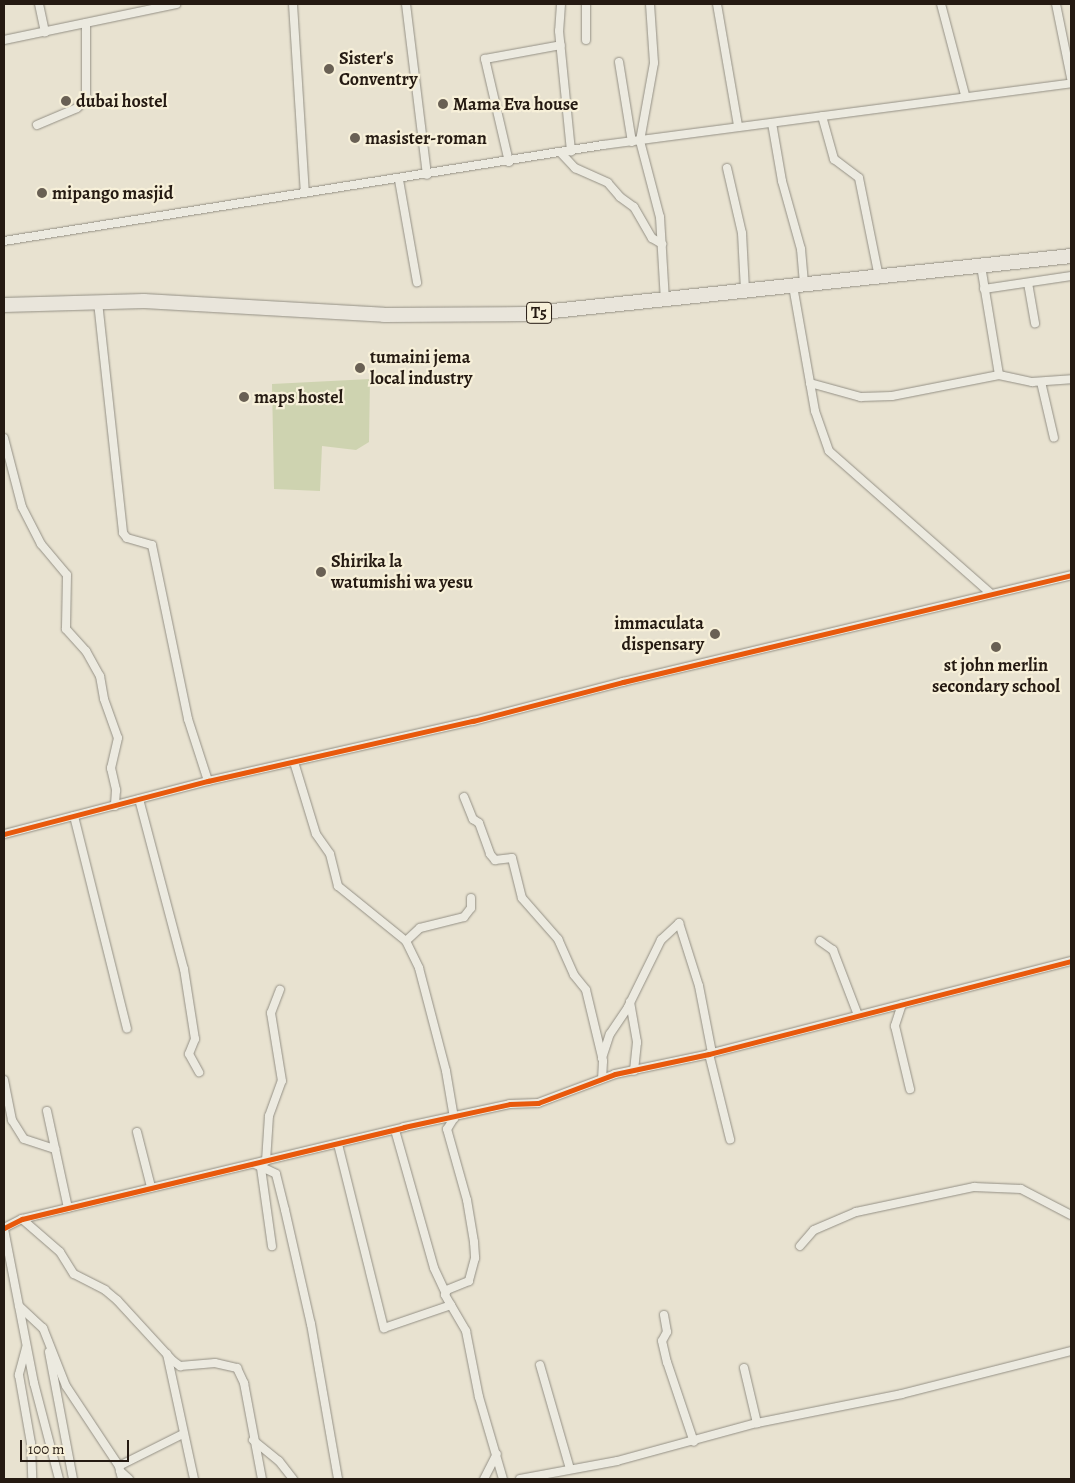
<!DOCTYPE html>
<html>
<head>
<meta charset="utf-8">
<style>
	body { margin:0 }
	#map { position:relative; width:1075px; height:1483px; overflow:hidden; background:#e8e2d0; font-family:Alegreya,serif }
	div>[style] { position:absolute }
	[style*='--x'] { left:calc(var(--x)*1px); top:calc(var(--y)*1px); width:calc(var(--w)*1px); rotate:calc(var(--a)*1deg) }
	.green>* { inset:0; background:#ced3b0 }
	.roads { filter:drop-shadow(0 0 1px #949085) drop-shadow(0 0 1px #949085) }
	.street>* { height:8px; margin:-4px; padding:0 4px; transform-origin:4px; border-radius:4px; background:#eceae0 }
	.highway>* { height:14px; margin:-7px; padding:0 7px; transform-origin:7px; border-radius:7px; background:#e9e5db }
	.cycleway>* { height:5px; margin:-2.5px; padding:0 2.5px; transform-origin:2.5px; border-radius:2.5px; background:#e8590c }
	.dots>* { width:14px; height:14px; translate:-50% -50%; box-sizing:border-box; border:2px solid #f7f0d9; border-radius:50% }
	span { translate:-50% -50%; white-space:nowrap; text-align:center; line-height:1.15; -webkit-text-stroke:4.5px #f7f0d9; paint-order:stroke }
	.shield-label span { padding:1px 4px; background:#f7f0d9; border:1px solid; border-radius:4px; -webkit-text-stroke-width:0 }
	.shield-label { font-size:16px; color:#251a12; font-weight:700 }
	.poi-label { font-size:18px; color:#251a12; font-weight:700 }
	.left { translate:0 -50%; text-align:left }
	.right { translate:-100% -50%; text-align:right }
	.frame { position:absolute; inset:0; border:5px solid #251a12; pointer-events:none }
	.scale { position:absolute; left:20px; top:1440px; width:109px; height:22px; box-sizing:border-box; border:2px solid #251a12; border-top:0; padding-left:6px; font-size:15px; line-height:18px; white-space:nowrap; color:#251a12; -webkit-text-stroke:4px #f7f0d9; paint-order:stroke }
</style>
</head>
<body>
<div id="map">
	<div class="green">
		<div style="clip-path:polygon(370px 379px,369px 442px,356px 450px,322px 446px,320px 491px,274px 489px,272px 384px)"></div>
	</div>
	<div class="roads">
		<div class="street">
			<div style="--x:39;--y:4;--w:29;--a:78"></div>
			<div style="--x:293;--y:4;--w:189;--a:86.4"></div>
			<div style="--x:406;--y:4;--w:172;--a:83"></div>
			<div style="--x:561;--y:4;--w:27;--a:94"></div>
			<div style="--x:559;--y:31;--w:121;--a:84.3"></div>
			<div style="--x:586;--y:4;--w:36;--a:90"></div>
			<div style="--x:650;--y:4;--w:59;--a:86.1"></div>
			<div style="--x:654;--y:63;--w:79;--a:100.2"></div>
			<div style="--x:640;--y:141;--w:79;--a:75.3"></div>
			<div style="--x:660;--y:217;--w:83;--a:86.6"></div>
			<div style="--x:717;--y:4;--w:124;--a:80.2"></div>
			<div style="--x:941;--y:4;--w:94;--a:75.2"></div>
			<div style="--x:1056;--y:4;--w:76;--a:78.5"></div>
			<div style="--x:4;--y:40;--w:176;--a:-11.8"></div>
			<div style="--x:619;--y:62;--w:81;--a:80.8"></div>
			<div style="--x:822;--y:116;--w:45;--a:74.4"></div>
			<div style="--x:834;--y:159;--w:31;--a:37"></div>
			<div style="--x:859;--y:178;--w:101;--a:78.6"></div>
			<div style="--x:772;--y:123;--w:59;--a:80.2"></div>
			<div style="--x:782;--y:181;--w:71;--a:74.4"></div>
			<div style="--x:801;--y:249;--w:36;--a:85"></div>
			<div style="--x:37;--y:125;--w:43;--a:-23"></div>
			<div style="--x:77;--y:108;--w:12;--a:-42"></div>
			<div style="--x:86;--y:100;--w:77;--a:-90"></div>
			<div style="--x:561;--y:153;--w:21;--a:47"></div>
			<div style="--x:575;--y:168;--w:36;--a:24"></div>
			<div style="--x:608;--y:183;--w:18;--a:49"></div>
			<div style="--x:620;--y:197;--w:17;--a:36"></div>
			<div style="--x:634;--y:207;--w:36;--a:60"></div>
			<div style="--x:652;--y:238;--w:12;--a:31"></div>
			<div style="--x:509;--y:162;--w:106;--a:-103.1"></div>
			<div style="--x:485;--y:59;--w:77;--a:-10.4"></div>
			<div style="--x:727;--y:168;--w:67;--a:77"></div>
			<div style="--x:742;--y:233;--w:57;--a:87"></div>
			<div style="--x:399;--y:180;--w:104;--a:80"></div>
			<div style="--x:4;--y:241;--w:607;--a:-9.11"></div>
			<div style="--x:603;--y:145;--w:472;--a:-7.5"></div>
			<div style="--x:981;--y:266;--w:110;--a:80.6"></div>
			<div style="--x:999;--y:375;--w:34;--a:12"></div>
			<div style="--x:1032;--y:382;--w:39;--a:-4"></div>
			<div style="--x:1028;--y:283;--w:41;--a:80.1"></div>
			<div style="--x:793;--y:286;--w:127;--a:80"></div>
			<div style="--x:815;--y:411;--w:42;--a:70.7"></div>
			<div style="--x:829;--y:451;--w:216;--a:41.4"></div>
			<div style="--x:984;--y:289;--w:88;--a:-8.5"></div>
			<div style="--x:98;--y:302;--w:232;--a:83.8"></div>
			<div style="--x:123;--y:533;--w:6;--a:51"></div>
			<div style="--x:127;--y:538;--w:26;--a:16"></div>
			<div style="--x:152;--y:545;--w:178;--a:78.3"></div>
			<div style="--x:188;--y:719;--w:65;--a:72.1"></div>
			<div style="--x:1041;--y:382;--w:57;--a:76.9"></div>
			<div style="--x:810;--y:383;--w:53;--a:15.4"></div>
			<div style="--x:861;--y:397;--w:31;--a:-2"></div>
			<div style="--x:892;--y:396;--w:109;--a:-11.1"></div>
			<div style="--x:4;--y:438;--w:71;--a:75.4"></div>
			<div style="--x:22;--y:507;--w:42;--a:62.8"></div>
			<div style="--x:41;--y:544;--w:40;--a:50"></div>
			<div style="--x:67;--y:575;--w:54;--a:91.1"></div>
			<div style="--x:66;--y:629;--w:30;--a:48"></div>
			<div style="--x:86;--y:651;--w:29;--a:61"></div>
			<div style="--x:100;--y:676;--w:23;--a:80"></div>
			<div style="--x:104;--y:699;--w:41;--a:70.3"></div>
			<div style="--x:118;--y:738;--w:31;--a:103"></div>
			<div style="--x:111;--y:768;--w:23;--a:77"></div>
			<div style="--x:116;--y:790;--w:16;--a:94"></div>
			<div style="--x:294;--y:762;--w:75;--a:73"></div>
			<div style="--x:316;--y:834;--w:24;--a:55"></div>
			<div style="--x:330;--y:854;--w:33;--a:76"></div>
			<div style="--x:338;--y:886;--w:87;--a:39"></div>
			<div style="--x:406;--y:941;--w:30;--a:64"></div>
			<div style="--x:419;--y:968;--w:106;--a:75.3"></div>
			<div style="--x:446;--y:1071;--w:48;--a:80.3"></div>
			<div style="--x:454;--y:1118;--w:13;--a:122"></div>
			<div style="--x:447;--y:1129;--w:74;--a:74.3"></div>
			<div style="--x:467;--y:1200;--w:43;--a:80.5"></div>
			<div style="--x:474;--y:1242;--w:16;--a:86"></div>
			<div style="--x:475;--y:1258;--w:24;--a:105"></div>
			<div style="--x:469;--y:1281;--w:24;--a:158"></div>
			<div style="--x:447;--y:1290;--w:5;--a:112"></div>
			<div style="--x:445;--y:1295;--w:42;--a:59.7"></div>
			<div style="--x:466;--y:1331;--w:67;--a:78.9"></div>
			<div style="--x:479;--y:1397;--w:85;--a:73.7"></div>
			<div style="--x:464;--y:797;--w:24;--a:68"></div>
			<div style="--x:473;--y:819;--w:7;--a:34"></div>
			<div style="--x:479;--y:823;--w:33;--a:70"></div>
			<div style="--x:490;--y:854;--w:8;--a:50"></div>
			<div style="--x:495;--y:860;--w:17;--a:-7"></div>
			<div style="--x:512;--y:858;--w:41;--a:76"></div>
			<div style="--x:522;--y:898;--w:55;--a:48.7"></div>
			<div style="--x:558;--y:939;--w:39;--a:66"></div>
			<div style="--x:574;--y:975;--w:19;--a:51"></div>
			<div style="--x:586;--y:990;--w:73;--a:76.5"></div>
			<div style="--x:603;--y:1061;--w:17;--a:93"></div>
			<div style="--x:139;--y:799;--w:176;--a:75.2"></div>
			<div style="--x:184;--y:969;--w:71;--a:81.1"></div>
			<div style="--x:195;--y:1039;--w:16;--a:112"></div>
			<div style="--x:189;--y:1054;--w:21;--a:61"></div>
			<div style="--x:74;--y:816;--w:219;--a:76"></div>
			<div style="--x:4;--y:834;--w:211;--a:-14.6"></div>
			<div style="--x:208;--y:781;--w:272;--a:-12.8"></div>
			<div style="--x:473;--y:721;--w:155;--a:-14.6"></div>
			<div style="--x:623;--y:682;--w:461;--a:-13.4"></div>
			<div style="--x:406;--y:941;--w:19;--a:-43"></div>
			<div style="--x:420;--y:928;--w:45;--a:-14"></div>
			<div style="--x:464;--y:917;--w:11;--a:-52"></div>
			<div style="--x:471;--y:908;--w:10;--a:-90"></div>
			<div style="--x:820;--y:941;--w:16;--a:35"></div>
			<div style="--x:833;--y:950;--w:70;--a:69"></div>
			<div style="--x:630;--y:1002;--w:41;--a:80.1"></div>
			<div style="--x:637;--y:1042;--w:29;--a:96"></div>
			<div style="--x:902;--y:1004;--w:23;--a:108"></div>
			<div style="--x:895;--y:1026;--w:65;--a:76.6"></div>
			<div style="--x:709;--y:1054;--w:88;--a:76.1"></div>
			<div style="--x:602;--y:1058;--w:25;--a:-72"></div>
			<div style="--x:610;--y:1034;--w:32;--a:-56"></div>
			<div style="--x:628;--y:1007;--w:75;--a:-63.8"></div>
			<div style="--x:661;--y:940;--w:25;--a:-43"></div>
			<div style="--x:679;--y:923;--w:66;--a:72.4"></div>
			<div style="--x:699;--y:986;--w:68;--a:79"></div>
			<div style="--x:4;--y:1080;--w:41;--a:78.7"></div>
			<div style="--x:12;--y:1120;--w:22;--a:58"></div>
			<div style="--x:24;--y:1139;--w:33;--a:18"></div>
			<div style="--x:47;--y:1111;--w:99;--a:77.8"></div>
			<div style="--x:395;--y:1130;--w:143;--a:74.2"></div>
			<div style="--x:434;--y:1268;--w:26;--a:65"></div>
			<div style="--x:137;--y:1132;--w:57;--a:75.7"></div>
			<div style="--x:338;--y:1144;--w:190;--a:76"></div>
			<div style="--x:384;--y:1328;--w:71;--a:-18.9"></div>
			<div style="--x:266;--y:1161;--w:45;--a:-86.2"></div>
			<div style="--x:269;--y:1116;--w:37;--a:-70"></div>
			<div style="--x:282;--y:1081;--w:69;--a:-99.2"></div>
			<div style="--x:271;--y:1013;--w:25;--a:-69"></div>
			<div style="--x:255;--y:1164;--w:23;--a:25"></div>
			<div style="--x:276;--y:1174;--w:37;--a:76"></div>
			<div style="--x:285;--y:1210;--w:117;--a:77.2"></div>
			<div style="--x:311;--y:1324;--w:157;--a:80.1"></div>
			<div style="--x:261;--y:1168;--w:79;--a:82"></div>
			<div style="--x:22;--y:1219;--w:50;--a:41"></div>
			<div style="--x:60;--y:1252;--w:26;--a:58"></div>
			<div style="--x:74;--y:1274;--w:35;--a:27"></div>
			<div style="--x:105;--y:1290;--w:16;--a:40"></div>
			<div style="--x:117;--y:1300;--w:83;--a:47.4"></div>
			<div style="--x:173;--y:1361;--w:9;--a:36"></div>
			<div style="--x:180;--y:1366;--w:35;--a:-5"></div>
			<div style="--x:215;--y:1363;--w:23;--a:13"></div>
			<div style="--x:237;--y:1368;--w:17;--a:65"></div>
			<div style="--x:244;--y:1383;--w:98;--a:79.4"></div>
			<div style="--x:4;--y:1228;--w:20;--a:-27"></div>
			<div style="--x:22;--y:1219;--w:393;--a:-13.5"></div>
			<div style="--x:404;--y:1127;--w:108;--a:-12.2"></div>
			<div style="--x:510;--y:1104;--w:28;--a:-2"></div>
			<div style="--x:538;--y:1103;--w:82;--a:-20.6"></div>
			<div style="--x:615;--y:1074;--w:96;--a:-12"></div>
			<div style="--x:709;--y:1054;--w:374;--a:-14.4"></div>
			<div style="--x:4;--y:1229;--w:157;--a:79"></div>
			<div style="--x:34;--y:1383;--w:99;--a:75.4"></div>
			<div style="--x:800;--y:1246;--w:21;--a:-49"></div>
			<div style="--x:814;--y:1230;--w:46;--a:-23.2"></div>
			<div style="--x:856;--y:1212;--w:121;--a:-12"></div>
			<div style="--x:974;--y:1187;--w:47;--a:2.4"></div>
			<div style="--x:1021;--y:1189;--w:56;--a:27.5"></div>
			<div style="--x:19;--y:1306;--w:33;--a:43"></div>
			<div style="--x:43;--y:1328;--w:62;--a:68.4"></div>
			<div style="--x:66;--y:1386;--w:96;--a:56.5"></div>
			<div style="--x:119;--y:1466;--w:72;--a:-26.6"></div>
			<div style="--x:664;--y:1315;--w:17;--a:80"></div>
			<div style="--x:667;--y:1332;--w:10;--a:119"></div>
			<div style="--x:662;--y:1341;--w:22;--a:77"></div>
			<div style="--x:667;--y:1362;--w:84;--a:71.4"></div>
			<div style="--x:26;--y:1348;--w:28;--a:105"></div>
			<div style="--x:19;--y:1375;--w:69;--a:80"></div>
			<div style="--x:31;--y:1443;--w:36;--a:88"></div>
			<div style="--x:49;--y:1352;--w:129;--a:79.3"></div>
			<div style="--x:167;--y:1354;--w:128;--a:77.8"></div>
			<div style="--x:540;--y:1365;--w:108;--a:73.9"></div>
			<div style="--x:744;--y:1368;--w:57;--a:76.7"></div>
			<div style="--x:253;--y:1440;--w:33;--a:39"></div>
			<div style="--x:279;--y:1461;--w:23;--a:52"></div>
			<div style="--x:119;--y:1466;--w:13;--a:77"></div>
			<div style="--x:120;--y:1471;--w:12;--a:42"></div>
			<div style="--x:484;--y:1479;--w:28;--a:-63"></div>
			<div style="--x:520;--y:1479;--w:99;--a:-10.5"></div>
			<div style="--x:617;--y:1461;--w:145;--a:-15.2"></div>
			<div style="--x:757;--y:1423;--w:148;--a:-11.3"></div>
			<div style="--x:902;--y:1394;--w:174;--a:-14.3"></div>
		</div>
		<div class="highway">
			<div style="--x:4;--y:305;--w:140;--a:-1.6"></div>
			<div style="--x:144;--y:301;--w:240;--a:3.3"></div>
			<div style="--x:384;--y:315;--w:141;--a:-0.4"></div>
			<div style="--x:525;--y:314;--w:549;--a:-6.06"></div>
		</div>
	</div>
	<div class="cycleway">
		<div style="--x:4;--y:834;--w:211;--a:-14.6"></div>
		<div style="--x:208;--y:781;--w:272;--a:-12.8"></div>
		<div style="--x:473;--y:721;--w:155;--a:-14.6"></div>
		<div style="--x:623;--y:682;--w:461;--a:-13.4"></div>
		<div style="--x:4;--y:1228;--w:20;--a:-27"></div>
		<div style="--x:22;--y:1219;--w:393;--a:-13.5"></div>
		<div style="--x:404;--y:1127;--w:108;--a:-12.2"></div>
		<div style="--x:510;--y:1104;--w:28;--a:-2"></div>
		<div style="--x:538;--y:1103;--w:82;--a:-20.6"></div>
		<div style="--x:615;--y:1074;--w:96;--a:-12"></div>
		<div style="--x:709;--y:1054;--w:374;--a:-14.4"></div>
	</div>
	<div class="dots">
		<div style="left:329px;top:69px;background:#696054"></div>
		<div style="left:66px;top:101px;background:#696054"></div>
		<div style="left:443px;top:104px;background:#696054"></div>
		<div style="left:355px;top:138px;background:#696054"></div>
		<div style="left:42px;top:193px;background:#696054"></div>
		<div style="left:360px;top:368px;background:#696054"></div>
		<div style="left:244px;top:397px;background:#696054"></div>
		<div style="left:321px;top:572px;background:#696054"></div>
		<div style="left:715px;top:634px;background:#696054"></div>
		<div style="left:996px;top:647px;background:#696054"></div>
	</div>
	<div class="shield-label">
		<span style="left:539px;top:313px">T5</span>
	</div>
	<div class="poi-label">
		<span class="left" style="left:339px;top:69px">Sister's<br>Conventry</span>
		<span class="left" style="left:76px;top:101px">dubai hostel</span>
		<span class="left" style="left:453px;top:104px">Mama Eva house</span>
		<span class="left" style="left:365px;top:138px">masister-roman</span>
		<span class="left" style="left:52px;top:193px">mipango masjid</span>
		<span class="left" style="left:370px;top:368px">tumaini jema<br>local industry</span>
		<span class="left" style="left:254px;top:397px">maps hostel</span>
		<span class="left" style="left:331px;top:572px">Shirika la<br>watumishi wa yesu</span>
		<span class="right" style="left:704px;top:634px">immaculata<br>dispensary</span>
		<span style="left:996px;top:676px">st john merlin<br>secondary school</span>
	</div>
	<div class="frame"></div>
	<div class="scale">100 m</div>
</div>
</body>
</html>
